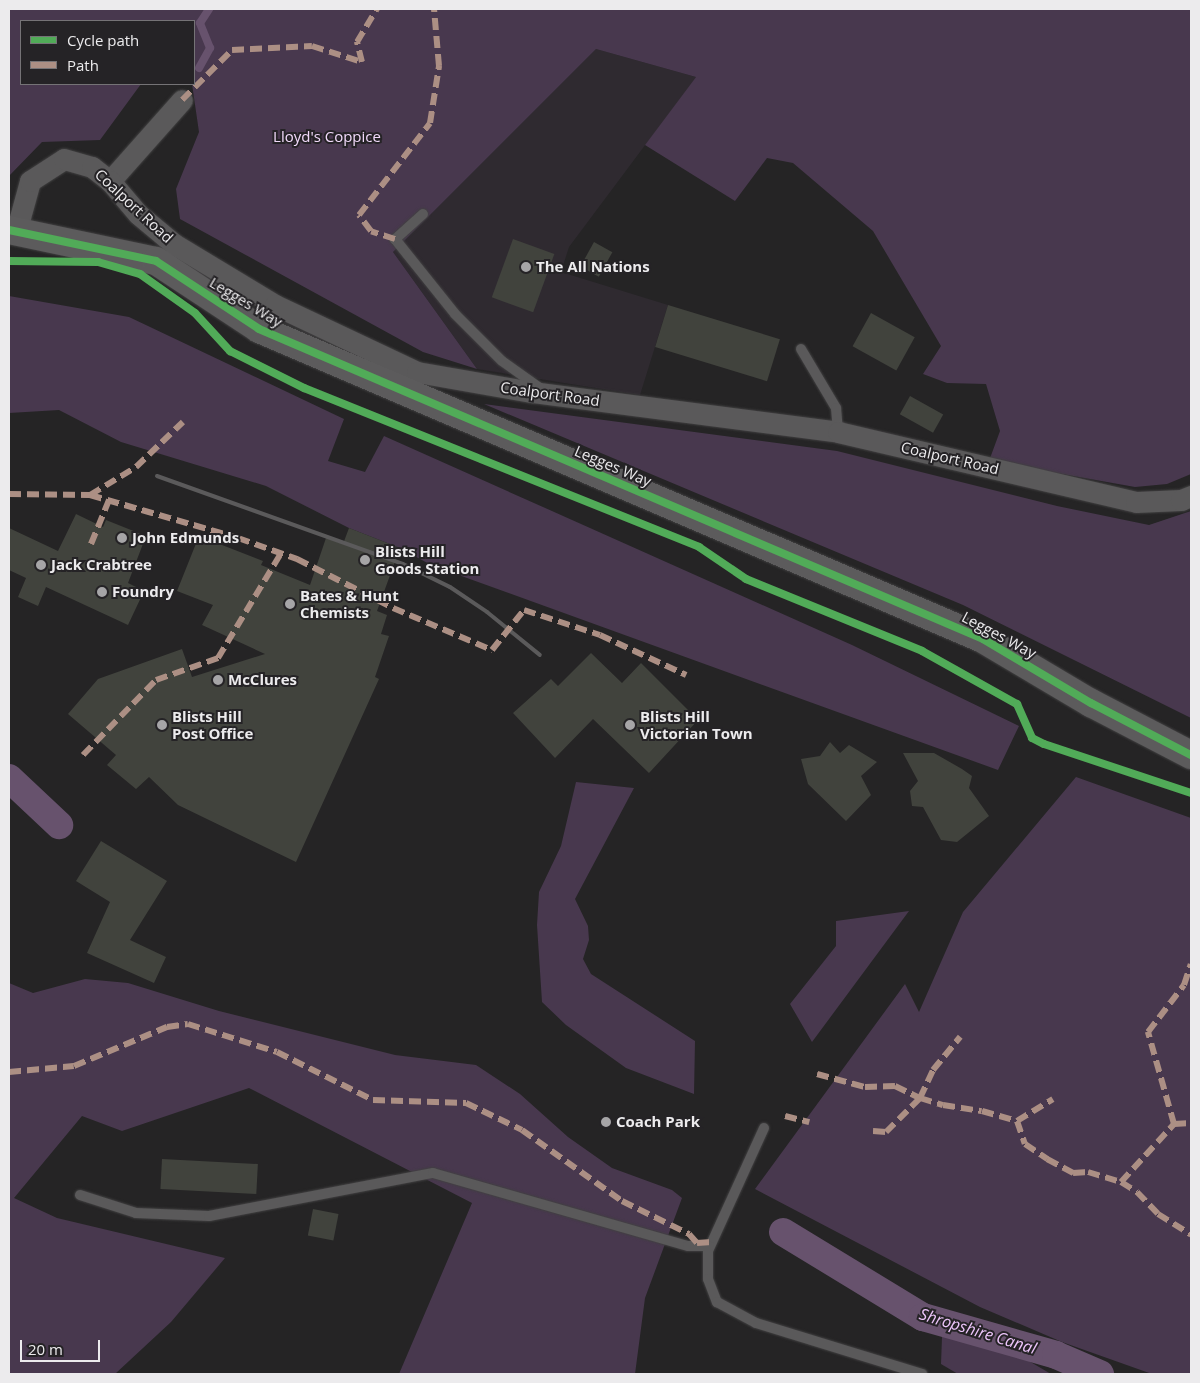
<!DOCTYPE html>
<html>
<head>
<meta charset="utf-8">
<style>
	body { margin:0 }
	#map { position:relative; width:1200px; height:1383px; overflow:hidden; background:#252425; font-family:"Open Sans",sans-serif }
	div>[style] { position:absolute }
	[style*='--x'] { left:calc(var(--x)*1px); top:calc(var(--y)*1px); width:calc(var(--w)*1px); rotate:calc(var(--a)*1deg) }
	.built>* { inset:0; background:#2f2a30 }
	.green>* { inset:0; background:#48384e }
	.stream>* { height:8px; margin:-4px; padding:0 4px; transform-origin:4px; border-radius:4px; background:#67526d }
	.canal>* { height:28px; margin:-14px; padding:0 14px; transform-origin:14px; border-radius:14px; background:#67526d }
	.building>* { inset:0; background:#41433d; transform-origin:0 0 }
	.roads { filter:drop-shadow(0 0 1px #414041) drop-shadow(0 0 1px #414041) }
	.lane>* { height:10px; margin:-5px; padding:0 5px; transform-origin:5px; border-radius:5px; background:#5a595a }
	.street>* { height:21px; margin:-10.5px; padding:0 10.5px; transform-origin:10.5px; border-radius:10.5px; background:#5a595a }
	.secondary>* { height:28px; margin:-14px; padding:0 14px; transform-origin:14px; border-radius:14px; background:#5c5b5c }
	.rail>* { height:4px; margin:-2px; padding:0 2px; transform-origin:2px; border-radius:2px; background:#5b5a5b }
	.quiet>* { height:6px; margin-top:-3px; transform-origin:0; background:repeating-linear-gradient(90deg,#ac8f84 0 12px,transparent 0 18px) }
	.cycleway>* { height:8px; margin:-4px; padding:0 4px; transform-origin:4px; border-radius:4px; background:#51ab58 }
	.dots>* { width:14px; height:14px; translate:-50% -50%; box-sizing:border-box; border:2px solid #252326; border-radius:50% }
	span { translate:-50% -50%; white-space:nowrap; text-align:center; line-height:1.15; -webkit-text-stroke:4px #252326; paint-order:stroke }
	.park-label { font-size:15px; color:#f1d9fa }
	.street-label { font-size:15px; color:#ecebed }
	.poi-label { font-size:15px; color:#ecebed; font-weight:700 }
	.left { translate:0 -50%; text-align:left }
	.water-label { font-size:16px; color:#eec6fc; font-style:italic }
	.frame { position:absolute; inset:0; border:10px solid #ecebed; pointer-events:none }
	.legend { position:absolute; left:20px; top:20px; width:175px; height:65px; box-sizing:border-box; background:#252326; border:1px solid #757376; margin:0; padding:6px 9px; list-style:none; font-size:15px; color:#ecebed }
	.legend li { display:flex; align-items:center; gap:10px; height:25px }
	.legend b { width:25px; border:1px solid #757376 }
	.scale { position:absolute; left:20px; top:1340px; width:80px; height:22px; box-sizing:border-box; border:2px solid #ecebed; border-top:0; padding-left:6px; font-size:15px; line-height:18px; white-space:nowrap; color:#ecebed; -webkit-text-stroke:4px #252326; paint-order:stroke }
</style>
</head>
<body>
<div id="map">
	<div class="built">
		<div style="clip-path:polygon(596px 49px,696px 77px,569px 247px,561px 272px,668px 305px,640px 395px,477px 369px,393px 252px)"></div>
	</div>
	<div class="green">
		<div style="clip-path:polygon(9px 9px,1191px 9px,1191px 474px,1167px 484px,1135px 487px,989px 461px,1000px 431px,986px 384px,947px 383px,923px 374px,941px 346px,873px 231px,793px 163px,767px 158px,735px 201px,645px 145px,696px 77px,596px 49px,393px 252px,477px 369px,423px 352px,180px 219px,176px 189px,199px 132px,192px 84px,194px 21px,21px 21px,21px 84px,141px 84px,100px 140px,42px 142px,9px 176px)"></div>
		<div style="clip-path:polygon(9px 296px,129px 317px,344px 419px,328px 461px,365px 472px,384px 436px,852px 645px,1019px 726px,998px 770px,431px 565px,400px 548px,349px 528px,266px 486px,121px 442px,59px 410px,9px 413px)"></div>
		<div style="clip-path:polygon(484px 404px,837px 451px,1057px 506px,1149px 525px,1191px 511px,1191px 718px,963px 605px)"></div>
		<div style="clip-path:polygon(1076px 777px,1191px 818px,1191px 1374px,1152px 1374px,1062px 1342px,980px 1307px,755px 1189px,905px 984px,919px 1012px,963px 912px)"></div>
		<div style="clip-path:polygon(576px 782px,634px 788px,575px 899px,588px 926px,589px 940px,583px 959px,591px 974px,695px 1041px,694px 1094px,626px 1068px,566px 1025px,542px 1002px,537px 925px,539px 892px,561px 846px)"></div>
		<div style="clip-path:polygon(909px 911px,812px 1042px,790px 1004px,836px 946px,836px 921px)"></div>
		<div style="clip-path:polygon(85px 979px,128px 983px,219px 1011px,395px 1055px,476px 1065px,520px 1094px,568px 1137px,612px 1168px,672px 1190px,682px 1198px,645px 1298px,635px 1374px,399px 1374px,472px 1203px,249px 1088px,122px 1131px,82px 1116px,14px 1198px,57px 1218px,225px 1258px,171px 1322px,115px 1374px,9px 1374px,9px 983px,33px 993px)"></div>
		<div style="clip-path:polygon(943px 1311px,1051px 1374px,958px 1374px,941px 1364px)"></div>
	</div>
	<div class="stream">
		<div style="--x:199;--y:68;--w:23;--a:-61"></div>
		<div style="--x:210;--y:48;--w:27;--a:-112"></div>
		<div style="--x:200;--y:23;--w:17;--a:-57"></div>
	</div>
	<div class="canal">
		<div style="--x:9;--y:778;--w:69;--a:43.2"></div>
		<div style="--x:783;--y:1232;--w:164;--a:31.3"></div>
		<div style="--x:923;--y:1317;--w:138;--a:15.9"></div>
		<div style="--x:1056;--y:1355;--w:48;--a:23.4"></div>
	</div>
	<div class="building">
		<div style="left:513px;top:239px;width:44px;height:62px;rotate:20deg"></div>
		<div style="left:594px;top:242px;width:21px;height:28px;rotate:29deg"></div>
		<div style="left:668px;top:305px;width:117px;height:44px;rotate:17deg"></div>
		<div style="left:871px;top:313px;width:50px;height:38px;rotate:29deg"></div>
		<div style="left:910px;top:396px;width:38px;height:21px;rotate:29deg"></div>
		<div style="clip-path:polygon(76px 514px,103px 527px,106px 520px,146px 536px,128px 583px,144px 591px,128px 625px,46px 587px,38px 606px,18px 597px,26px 578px,9px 570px,9px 528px,58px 551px)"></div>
		<div style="clip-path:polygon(349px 528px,400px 548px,377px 611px,387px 615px,381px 634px,389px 636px,375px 677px,379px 679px,296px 862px,178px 805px,149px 777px,136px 789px,107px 765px,116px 755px,68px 714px,98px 679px,182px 649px,192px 677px,265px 654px,202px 625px,213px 605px,177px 591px,199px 536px,263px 561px,261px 565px,310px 585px,326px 538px,343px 544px)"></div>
		<div style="clip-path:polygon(591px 653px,622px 683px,641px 663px,698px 720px,649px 773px,593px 719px,555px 758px,513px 713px,551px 679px,558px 686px)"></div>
		<div style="clip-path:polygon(830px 742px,840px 753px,849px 745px,877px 762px,861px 776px,871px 795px,846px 821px,808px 784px,801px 759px,820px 756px)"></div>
		<div style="clip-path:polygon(903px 753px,934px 753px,962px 769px,972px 776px,969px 788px,989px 816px,957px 842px,941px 840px,923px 807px,912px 806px,910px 791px,918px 781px)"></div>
		<div style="clip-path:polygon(101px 841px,167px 881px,130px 940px,166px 957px,154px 983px,87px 953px,110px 902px,76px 881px)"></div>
		<div style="left:162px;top:1159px;width:96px;height:30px;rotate:3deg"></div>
		<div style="left:313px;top:1209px;width:26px;height:27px;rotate:11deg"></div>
	</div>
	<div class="roads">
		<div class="lane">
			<div style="--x:423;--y:214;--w:38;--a:138"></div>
			<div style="--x:395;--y:239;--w:96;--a:51.3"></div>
			<div style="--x:455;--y:314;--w:66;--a:45"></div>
			<div style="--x:502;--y:361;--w:47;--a:35.4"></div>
			<div style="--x:801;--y:349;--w:69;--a:59.3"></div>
			<div style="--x:836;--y:408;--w:24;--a:85"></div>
			<div style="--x:764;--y:1128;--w:135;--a:114.5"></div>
			<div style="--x:708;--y:1251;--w:28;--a:90"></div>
			<div style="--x:708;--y:1279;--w:25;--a:69"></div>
			<div style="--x:717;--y:1302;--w:44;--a:28.3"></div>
			<div style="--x:756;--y:1323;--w:174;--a:17.1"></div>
			<div style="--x:80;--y:1195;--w:59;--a:17.8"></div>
			<div style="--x:136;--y:1213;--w:73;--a:2.4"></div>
			<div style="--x:209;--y:1216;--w:228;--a:-10.9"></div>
			<div style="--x:433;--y:1173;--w:265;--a:16"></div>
			<div style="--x:688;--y:1246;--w:21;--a:0"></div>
		</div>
		<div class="street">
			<div style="--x:110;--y:181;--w:108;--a:-48.4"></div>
			<div style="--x:16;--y:232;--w:53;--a:-74.6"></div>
			<div style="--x:30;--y:181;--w:40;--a:-32.9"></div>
			<div style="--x:64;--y:159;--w:29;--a:16"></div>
			<div style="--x:92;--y:167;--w:23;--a:38"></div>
			<div style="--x:110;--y:181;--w:43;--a:49.7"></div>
			<div style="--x:138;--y:214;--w:47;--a:39.8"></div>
			<div style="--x:174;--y:244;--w:118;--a:31.1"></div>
			<div style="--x:275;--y:305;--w:157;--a:25.3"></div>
			<div style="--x:417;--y:372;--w:117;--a:9.9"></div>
			<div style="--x:532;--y:392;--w:309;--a:7.4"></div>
			<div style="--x:838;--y:432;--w:306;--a:13.2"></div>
			<div style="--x:1136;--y:502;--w:45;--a:-2.5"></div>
			<div style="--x:1181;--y:500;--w:11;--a:-22"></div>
		</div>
		<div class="secondary">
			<div style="--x:9;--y:230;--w:150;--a:11.9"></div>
			<div style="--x:156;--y:261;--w:123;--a:33.4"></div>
			<div style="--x:259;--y:329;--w:788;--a:23.18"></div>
			<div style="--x:983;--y:639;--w:126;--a:30.7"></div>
			<div style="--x:1091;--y:703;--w:113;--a:27.5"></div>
		</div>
	</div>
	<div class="rail">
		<div style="--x:157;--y:476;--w:261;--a:19.7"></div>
		<div style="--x:403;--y:564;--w:52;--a:26.1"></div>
		<div style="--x:450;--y:587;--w:45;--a:34"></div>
		<div style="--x:487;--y:612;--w:68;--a:39.1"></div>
	</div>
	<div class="quiet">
		<div style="--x:182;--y:100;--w:71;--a:-45"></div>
		<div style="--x:232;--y:50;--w:80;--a:-2.9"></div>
		<div style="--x:312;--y:46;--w:52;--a:17.7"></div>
		<div style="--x:362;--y:62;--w:21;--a:-104"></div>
		<div style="--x:357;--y:42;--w:39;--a:-59"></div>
		<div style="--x:395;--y:239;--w:25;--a:-162"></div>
		<div style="--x:371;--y:231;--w:20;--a:-127"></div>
		<div style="--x:359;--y:215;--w:116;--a:-52.3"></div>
		<div style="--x:430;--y:123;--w:58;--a:-81"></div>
		<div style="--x:439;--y:66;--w:57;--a:-95"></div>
		<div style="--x:9;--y:494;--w:81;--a:0.7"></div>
		<div style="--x:90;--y:495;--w:154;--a:16.2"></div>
		<div style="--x:238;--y:538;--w:63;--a:19.6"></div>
		<div style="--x:297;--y:559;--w:108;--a:27"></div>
		<div style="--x:393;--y:608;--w:108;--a:23"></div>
		<div style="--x:492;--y:650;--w:51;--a:-51.3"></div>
		<div style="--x:524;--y:610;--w:80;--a:18.2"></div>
		<div style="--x:600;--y:635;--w:95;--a:24.9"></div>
		<div style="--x:90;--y:495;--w:54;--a:-31.3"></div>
		<div style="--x:136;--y:467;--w:65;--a:-43.8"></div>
		<div style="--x:91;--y:544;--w:48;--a:-67.8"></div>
		<div style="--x:83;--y:755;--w:105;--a:-45.8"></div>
		<div style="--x:156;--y:680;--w:66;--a:-19.5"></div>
		<div style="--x:218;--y:658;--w:122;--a:-59"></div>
		<div style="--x:9;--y:1072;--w:65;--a:-5.3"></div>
		<div style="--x:74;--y:1066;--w:101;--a:-22.8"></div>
		<div style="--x:167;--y:1027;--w:21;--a:-8"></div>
		<div style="--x:188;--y:1024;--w:93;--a:17.5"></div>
		<div style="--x:277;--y:1052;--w:107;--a:26.6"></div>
		<div style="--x:373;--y:1100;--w:93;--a:1.8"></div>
		<div style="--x:466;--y:1103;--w:62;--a:25.7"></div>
		<div style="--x:522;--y:1130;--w:123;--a:35.4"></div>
		<div style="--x:622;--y:1201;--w:75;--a:26.2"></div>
		<div style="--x:689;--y:1234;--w:12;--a:48"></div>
		<div style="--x:697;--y:1243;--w:15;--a:-4"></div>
		<div style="--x:817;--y:1074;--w:50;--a:15.2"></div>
		<div style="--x:865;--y:1087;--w:30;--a:-2"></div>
		<div style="--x:895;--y:1086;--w:28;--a:26"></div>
		<div style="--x:920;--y:1098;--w:24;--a:17"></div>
		<div style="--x:943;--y:1105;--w:39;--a:9"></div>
		<div style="--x:982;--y:1111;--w:36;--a:16"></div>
		<div style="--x:1017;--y:1121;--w:24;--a:71"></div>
		<div style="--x:1025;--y:1144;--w:27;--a:34"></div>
		<div style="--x:1047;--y:1159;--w:30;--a:28"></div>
		<div style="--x:1073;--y:1173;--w:15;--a:-4"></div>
		<div style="--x:1088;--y:1172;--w:34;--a:17"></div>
		<div style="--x:1121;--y:1182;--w:19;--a:32"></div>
		<div style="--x:1137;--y:1192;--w:30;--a:46"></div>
		<div style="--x:1158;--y:1214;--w:39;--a:32"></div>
		<div style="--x:785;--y:1116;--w:25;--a:14"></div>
		<div style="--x:1017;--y:1121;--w:42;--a:-31.4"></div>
		<div style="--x:1174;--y:1124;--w:96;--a:-105.8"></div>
		<div style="--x:1148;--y:1032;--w:59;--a:-52.5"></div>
		<div style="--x:1184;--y:985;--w:22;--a:-72"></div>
		<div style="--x:873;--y:1131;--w:13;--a:4"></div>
		<div style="--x:886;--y:1132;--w:48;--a:-45"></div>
		<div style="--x:920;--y:1098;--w:31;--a:-65"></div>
		<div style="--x:933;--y:1070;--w:43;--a:-50.7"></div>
		<div style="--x:1121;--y:1182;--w:79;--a:-47.6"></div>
		<div style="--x:1174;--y:1124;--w:17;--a:-3"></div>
	</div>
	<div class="cycleway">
		<div style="--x:9;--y:230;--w:150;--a:11.9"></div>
		<div style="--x:156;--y:261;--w:123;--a:33.4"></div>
		<div style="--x:259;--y:329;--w:788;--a:23.18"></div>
		<div style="--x:983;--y:639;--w:126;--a:30.7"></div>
		<div style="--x:1091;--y:703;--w:113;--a:27.5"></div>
		<div style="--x:9;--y:261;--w:89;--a:0.6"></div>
		<div style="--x:98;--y:262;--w:44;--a:15.9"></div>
		<div style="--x:140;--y:274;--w:67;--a:35.3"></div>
		<div style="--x:195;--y:313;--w:52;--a:47.4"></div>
		<div style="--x:230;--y:351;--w:83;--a:26.6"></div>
		<div style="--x:304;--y:388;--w:426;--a:21.9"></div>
		<div style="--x:699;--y:547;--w:57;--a:34.2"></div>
		<div style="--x:746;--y:579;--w:190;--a:22.2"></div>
		<div style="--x:922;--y:651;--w:109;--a:29.2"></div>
		<div style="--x:1017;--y:704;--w:37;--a:66"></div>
		<div style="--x:1032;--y:738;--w:13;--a:27"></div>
		<div style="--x:1044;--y:744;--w:155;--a:18.4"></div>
	</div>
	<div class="dots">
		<div style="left:526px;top:267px;background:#a6a5a7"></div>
		<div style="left:122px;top:538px;background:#a6a5a7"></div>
		<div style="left:365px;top:560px;background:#a6a5a7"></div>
		<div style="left:41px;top:565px;background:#a6a5a7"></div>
		<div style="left:102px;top:592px;background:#a6a5a7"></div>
		<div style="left:290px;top:604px;background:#a6a5a7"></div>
		<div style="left:218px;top:680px;background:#a6a5a7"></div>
		<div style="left:162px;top:725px;background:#a6a5a7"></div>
		<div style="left:630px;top:725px;background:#a6a5a7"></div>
		<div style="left:606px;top:1122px;background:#a6a5a7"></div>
	</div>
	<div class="park-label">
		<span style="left:327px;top:137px">Lloyd's Coppice</span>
	</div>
	<div class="street-label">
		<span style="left:134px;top:206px;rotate:43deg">Coalport Road</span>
		<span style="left:246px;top:302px;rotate:31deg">Legges Way</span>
		<span style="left:550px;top:394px;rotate:8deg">Coalport Road</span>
		<span style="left:950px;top:458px;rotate:13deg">Coalport Road</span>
		<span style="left:613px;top:466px;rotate:23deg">Legges Way</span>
		<span style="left:999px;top:635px;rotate:28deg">Legges Way</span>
	</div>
	<div class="poi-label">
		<span class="left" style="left:536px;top:267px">The All Nations</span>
		<span class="left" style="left:132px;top:538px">John Edmunds</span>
		<span class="left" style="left:375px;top:560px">Blists Hill<br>Goods Station</span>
		<span class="left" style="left:51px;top:565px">Jack Crabtree</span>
		<span class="left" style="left:112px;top:592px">Foundry</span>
		<span class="left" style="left:300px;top:604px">Bates &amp; Hunt<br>Chemists</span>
		<span class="left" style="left:228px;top:680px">McClures</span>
		<span class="left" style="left:172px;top:725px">Blists Hill<br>Post Office</span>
		<span class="left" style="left:640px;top:725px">Blists Hill<br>Victorian Town</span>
		<span class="left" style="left:616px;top:1122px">Coach Park</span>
	</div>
	<div class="water-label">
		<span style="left:978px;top:1331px;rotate:17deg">Shropshire Canal</span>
	</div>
	<div class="frame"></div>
	<ul class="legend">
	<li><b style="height:6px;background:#51ab58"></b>Cycle path</li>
	<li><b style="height:6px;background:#ac8f84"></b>Path</li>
	</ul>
	<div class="scale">20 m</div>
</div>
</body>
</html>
